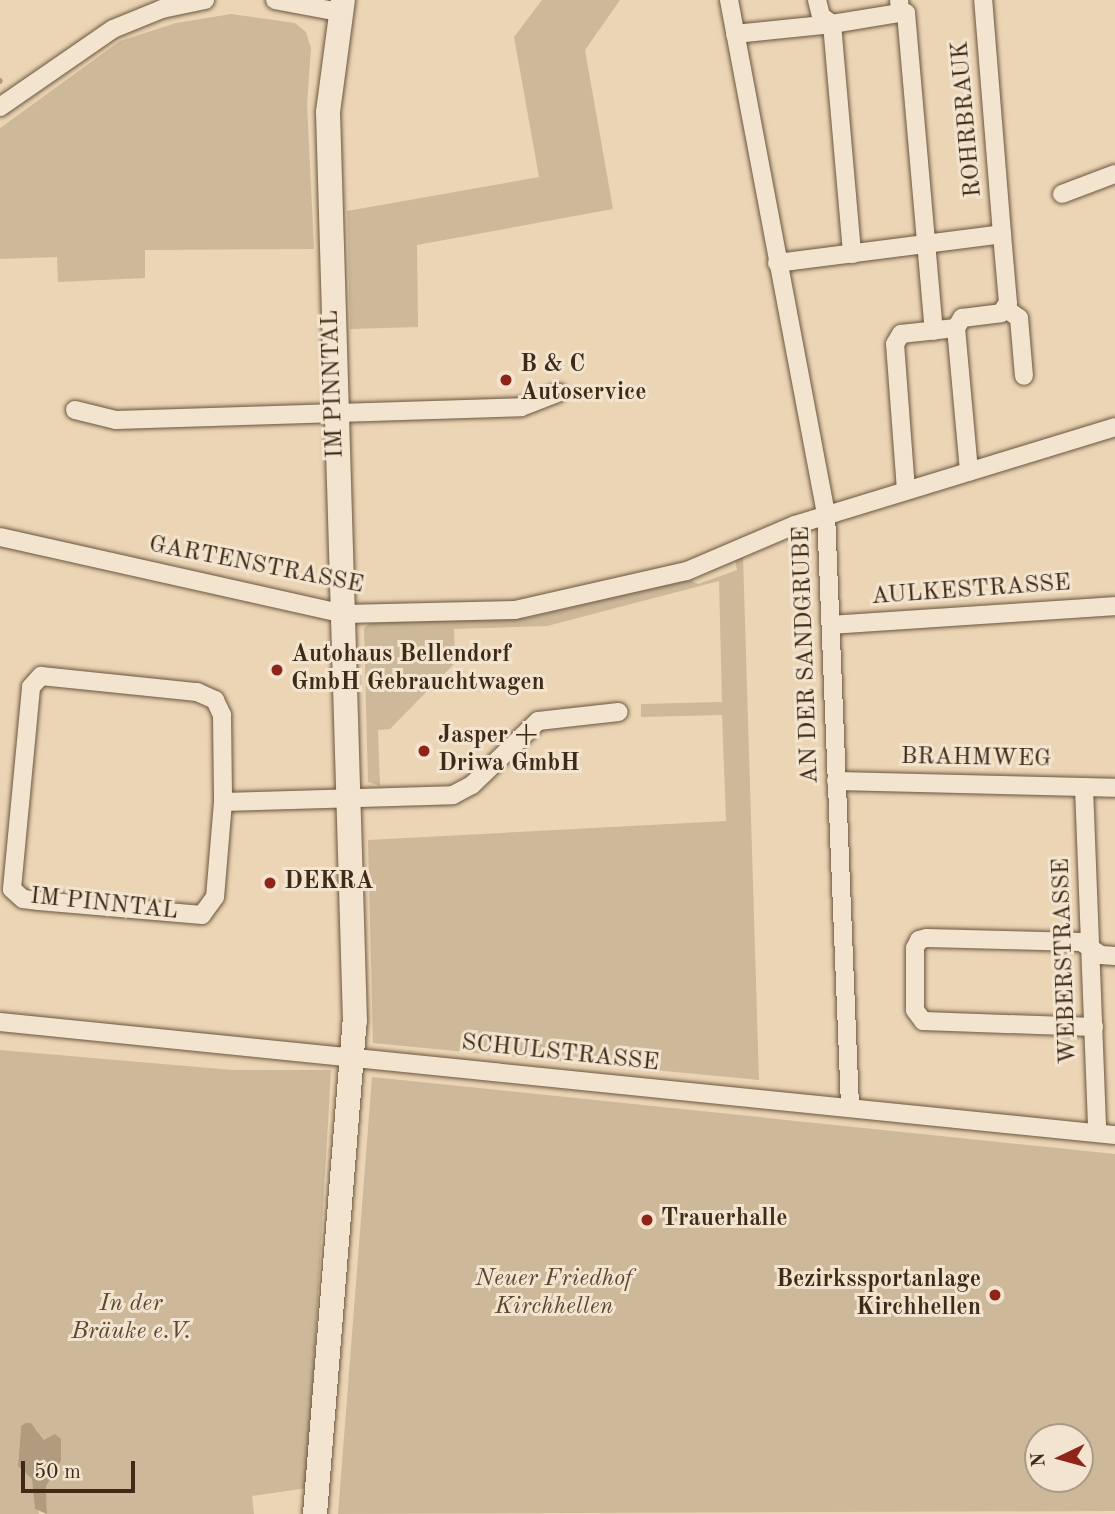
<!DOCTYPE html>
<html>
<head>
<meta charset="utf-8">
<style>
	body { margin:0 }
	#map { position:relative; width:1115px; height:1514px; overflow:hidden; background:#ecd5b5; font-family:"Old Standard TT",serif }
	div>[style] { position:absolute }
	[style*='--x'] { left:calc(var(--x)*1px); top:calc(var(--y)*1px); width:calc(var(--w)*1px); rotate:calc(var(--a)*1deg) }
	.green>* { inset:0; background:#ceb89a }
	.water>* { inset:0; background:#b19b7f }
	.stream>* { height:4.5px; margin:-2.25px; padding:0 2.25px; transform-origin:2.25px; border-radius:2.25px; background:#b19b7f }
	.roads { filter:drop-shadow(0 0 2px #6a563e) drop-shadow(0 0 2px #6a563e) }
	.minor>* { height:18px; margin:-9px; padding:0 9px; transform-origin:9px; border-radius:9px; background:#f3e4cf }
	.secondary>* { height:24px; margin:-12px; padding:0 12px; transform-origin:12px; border-radius:12px; background:#f3e4cf }
	.dots>* { width:19px; height:19px; translate:-50% -50%; box-sizing:border-box; border:4px solid #f3e4cf; border-radius:50% }
	span { translate:-50% -50%; white-space:nowrap; text-align:center; line-height:1.15; -webkit-text-stroke:6px #f3e4cf; paint-order:stroke }
	.street-label { font-size:24px; color:#3e2b17 }
	.poi-label { font-size:24px; color:#3e2b17; font-weight:700 }
	.left { translate:0 -50%; text-align:left }
	.right { translate:-100% -50%; text-align:right }
	.park-label { font-size:24px; color:#5b4731; font-style:italic }
	.north { position:absolute; left:1024px; top:1423px; width:70px; height:70px; box-sizing:border-box; background:#f3e4cf; border:2px solid #ab9a85; border-radius:50%; rotate:265deg; font-size:19px; font-weight:700; line-height:28px; text-align:center; color:#3e2b17 }
	.north::after { content:''; display:block; margin:auto; width:24px; height:32px; background:#8f2418; clip-path:polygon(50% 0,100% 100%,50% 72%,0 100%) }
	.scale { position:absolute; left:21px; top:1461px; width:114px; height:32px; box-sizing:border-box; border:4px solid #3e2b17; border-top:0; padding-left:9px; font-size:21px; line-height:24px; white-space:nowrap; color:#3e2b17; -webkit-text-stroke:5px #f3e4cf; paint-order:stroke }
</style>
</head>
<body>
<div id="map">
	<div class="green">
		<div style="clip-path:polygon(542px 0,620px 0,585px 50px,613px 209px,417px 245px,418px 327px,350px 329px,347px 211px,539px 177px,514px 37px)"></div>
		<div style="clip-path:polygon(231px 14px,295px 23px,306px 32px,311px 48px,307px 104px,314px 249px,145px 250px,145px 278px,58px 282px,57px 257px,0 259px,0 128px,120px 41px,176px 23px)"></div>
		<div style="clip-path:polygon(743px 556px,759px 1080px,373px 1043px,368px 840px,726px 821px,722px 715px,641px 717px,641px 704px,722px 702px,719px 581px,547px 626px,454px 629px,455px 663px,390px 729px,378px 730px,380px 786px,368px 782px,364px 628px,370px 623px,526px 618px,690px 580px,698px 584px,737px 570px,735px 559px)"></div>
		<div style="clip-path:polygon(0 1050px,233px 1070px,331px 1070px,307px 1488px,252px 1496px,254px 1514px,47px 1514px,46px 1485px,61px 1461px,61px 1440px,44px 1440px,36px 1429px,21px 1426px,18px 1465px,32px 1479px,39px 1514px,0 1514px)"></div>
		<div style="clip-path:polygon(evenodd,372px 1077px,1115px 1154px,1115px 1511px,338px 1514px,372px 1077px,1038px 1437px,1080px 1437px,1080px 1479px,1038px 1479px,1038px 1437px)"></div>
	</div>
	<div class="water">
		<div style="clip-path:polygon(26px 1423px,31px 1423px,44px 1440px,55px 1434px,61px 1439px,61px 1461px,46px 1486px,47px 1514px,35px 1509px,32px 1479px,18px 1466px,21px 1426px)"></div>
	</div>
	<div class="stream">
		<div style="--x:0;--y:80;--w:1;--a:90"></div>
	</div>
	<div class="roads">
		<div class="minor">
			<div style="--x:275;--y:0;--w:65;--a:10.6"></div>
			<div style="--x:729;--y:0;--w:523;--a:79.31"></div>
			<div style="--x:826;--y:514;--w:593;--a:87.68"></div>
			<div style="--x:817;--y:0;--w:16;--a:76"></div>
			<div style="--x:821;--y:16;--w:14;--a:36"></div>
			<div style="--x:832;--y:24;--w:69;--a:-9.2"></div>
			<div style="--x:900;--y:13;--w:13;--a:-94"></div>
			<div style="--x:900;--y:13;--w:6;--a:0"></div>
			<div style="--x:906;--y:13;--w:319;--a:85"></div>
			<div style="--x:735;--y:34;--w:98;--a:-5.9"></div>
			<div style="--x:832;--y:24;--w:231;--a:85"></div>
			<div style="--x:0;--y:107;--w:137;--a:-34.6"></div>
			<div style="--x:113;--y:29;--w:53;--a:-22.2"></div>
			<div style="--x:162;--y:9;--w:44;--a:-11.8"></div>
			<div style="--x:1062;--y:194;--w:57;--a:-20.7"></div>
			<div style="--x:777;--y:263;--w:227;--a:-7.3"></div>
			<div style="--x:1002;--y:234;--w:235;--a:-94.6"></div>
			<div style="--x:1005;--y:308;--w:17;--a:36"></div>
			<div style="--x:1019;--y:318;--w:58;--a:85.1"></div>
			<div style="--x:956;--y:328;--w:12;--a:-59"></div>
			<div style="--x:962;--y:318;--w:39;--a:-7"></div>
			<div style="--x:1001;--y:313;--w:12;--a:-55"></div>
			<div style="--x:1008;--y:303;--w:69;--a:-95"></div>
			<div style="--x:75;--y:410;--w:42;--a:13.7"></div>
			<div style="--x:116;--y:420;--w:405;--a:-1.8"></div>
			<div style="--x:521;--y:407;--w:40;--a:-21"></div>
			<div style="--x:906;--y:490;--w:146;--a:-94.3"></div>
			<div style="--x:895;--y:344;--w:12;--a:-59"></div>
			<div style="--x:901;--y:334;--w:55;--a:-6.2"></div>
			<div style="--x:956;--y:328;--w:144;--a:84.8"></div>
			<div style="--x:0;--y:537;--w:353;--a:12.6"></div>
			<div style="--x:344;--y:614;--w:171;--a:-1.3"></div>
			<div style="--x:515;--y:610;--w:176;--a:-12.8"></div>
			<div style="--x:687;--y:571;--w:117;--a:-23.1"></div>
			<div style="--x:795;--y:525;--w:335;--a:-17"></div>
			<div style="--x:831;--y:625;--w:285;--a:-3.8"></div>
			<div style="--x:836;--y:781;--w:279;--a:1.4"></div>
			<div style="--x:1084;--y:787;--w:346;--a:87.8"></div>
			<div style="--x:223;--y:802;--w:95;--a:94.8"></div>
			<div style="--x:215;--y:897;--w:22;--a:126"></div>
			<div style="--x:202;--y:915;--w:164;--a:-175.1"></div>
			<div style="--x:39;--y:901;--w:16;--a:-173"></div>
			<div style="--x:23;--y:899;--w:15;--a:-138"></div>
			<div style="--x:12;--y:889;--w:203;--a:-84.6"></div>
			<div style="--x:31;--y:687;--w:15;--a:-48"></div>
			<div style="--x:41;--y:676;--w:157;--a:5.9"></div>
			<div style="--x:197;--y:692;--w:20;--a:24"></div>
			<div style="--x:215;--y:700;--w:17;--a:65"></div>
			<div style="--x:222;--y:715;--w:87;--a:89.3"></div>
			<div style="--x:223;--y:802;--w:230;--a:-1.7"></div>
			<div style="--x:453;--y:795;--w:21;--a:-28"></div>
			<div style="--x:472;--y:785;--w:92;--a:-44.1"></div>
			<div style="--x:538;--y:721;--w:81;--a:-6.4"></div>
			<div style="--x:0;--y:1022;--w:1121;--a:5.79"></div>
			<div style="--x:1094;--y:1027;--w:171;--a:-178"></div>
			<div style="--x:923;--y:1021;--w:14;--a:-126"></div>
			<div style="--x:915;--y:1010;--w:62;--a:-90"></div>
			<div style="--x:915;--y:948;--w:9;--a:-63"></div>
			<div style="--x:919;--y:940;--w:8;--a:-14"></div>
			<div style="--x:927;--y:938;--w:154;--a:1.5"></div>
			<div style="--x:1081;--y:942;--w:24;--a:33"></div>
			<div style="--x:1101;--y:955;--w:14;--a:4"></div>
		</div>
		<div class="secondary">
			<div style="--x:315;--y:1514;--w:494;--a:-85.4"></div>
			<div style="--x:355;--y:1022;--w:910;--a:-91.7"></div>
			<div style="--x:328;--y:112;--w:113;--a:-82.4"></div>
		</div>
	</div>
	<div class="dots">
		<div style="left:506px;top:380px;background:#8f2418"></div>
		<div style="left:277px;top:670px;background:#8f2418"></div>
		<div style="left:424px;top:751px;background:#8f2418"></div>
		<div style="left:270px;top:883px;background:#8f2418"></div>
		<div style="left:647px;top:1220px;background:#8f2418"></div>
		<div style="left:995px;top:1295px;background:#8f2418"></div>
	</div>
	<div class="street-label">
		<span style="left:968px;top:119px;rotate:-95deg">ROHRBRAUK</span>
		<span style="left:334px;top:384px;rotate:-92deg">IM PINNTAL</span>
		<span style="left:256px;top:566px;rotate:11deg">GARTENSTRASSE</span>
		<span style="left:971px;top:591px;rotate:-4deg">AULKESTRASSE</span>
		<span style="left:807px;top:655px;rotate:-92deg">AN DER SANDGRUBE</span>
		<span style="left:976px;top:759px;rotate:1deg">BRAHMWEG</span>
		<span style="left:104px;top:905px;rotate:6deg">IM PINNTAL</span>
		<span style="left:1066px;top:961px;rotate:-92deg">WEBERSTRASSE</span>
		<span style="left:560px;top:1054px;rotate:6deg">SCHULSTRASSE</span>
	</div>
	<div class="poi-label">
		<span class="left" style="left:520px;top:380px">B &amp; C<br>Autoservice</span>
		<span class="left" style="left:291px;top:670px">Autohaus Bellendorf<br>GmbH Gebrauchtwagen</span>
		<span class="left" style="left:438px;top:751px">Jasper +<br>Driwa GmbH</span>
		<span class="left" style="left:284px;top:883px">DEKRA</span>
		<span class="left" style="left:661px;top:1220px">Trauerhalle</span>
		<span class="right" style="left:981px;top:1295px">Bezirkssportanlage<br>Kirchhellen</span>
	</div>
	<div class="park-label">
		<span style="left:554px;top:1294px">Neuer Friedhof<br>Kirchhellen</span>
		<span style="left:131px;top:1319px">In der<br>Bräuke e.V.</span>
	</div>
	<div class="north">N</div>
	<div class="scale">50 m</div>
</div>
</body>
</html>
